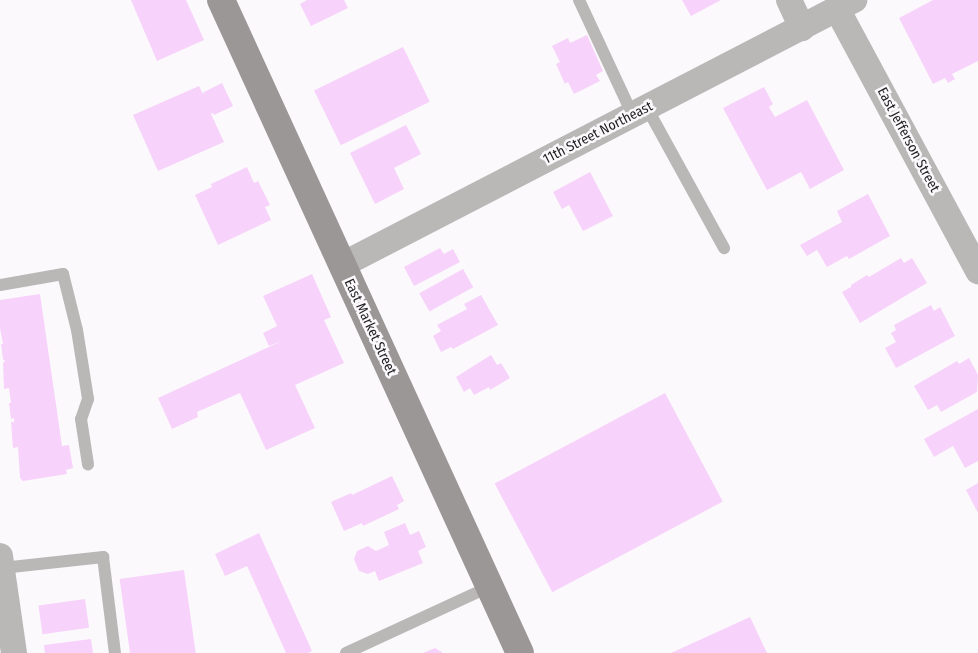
<!DOCTYPE html>
<html>
<head>
<meta charset="utf-8">
<style>
	body { margin:0 }
	#map { position:relative; width:978px; height:653px; overflow:hidden; background:#fcf9fd; font-family:"Fira Sans Condensed",sans-serif }
	div>[style] { position:absolute }
	[style*='--x'] { left:calc(var(--x)*1px); top:calc(var(--y)*1px); width:calc(var(--w)*1px); rotate:calc(var(--a)*1deg) }
	.building>* { inset:0; background:#f7d2fa; transform-origin:0 0 }
	.service>* { height:12px; margin:-6px; padding:0 6px; transform-origin:6px; border-radius:6px; background:#bab8b7 }
	.minor>* { height:26px; margin:-13px; padding:0 13px; transform-origin:13px; border-radius:13px; background:#bab8b7 }
	.secondary>* { height:28px; margin:-14px; padding:0 14px; transform-origin:14px; border-radius:14px; background:#9b9797 }
	span { translate:-50% -50%; white-space:nowrap; text-align:center; line-height:1.15; -webkit-text-stroke:5px #fcf9fd; paint-order:stroke }
	.street-label { font-size:14px; color:#1f1e1f }
</style>
</head>
<body>
<div id="map">
	<div class="building">
		<div style="clip-path:polygon(131px 0,186px 0,204px 40px,157px 61px)"></div>
		<div style="clip-path:polygon(307px 0,344px 0,348px 8px,311px 26px,300px 4px)"></div>
		<div style="clip-path:polygon(682px 0,721px 0,691px 16px)"></div>
		<div style="clip-path:polygon(933px 0,978px 0,978px 61px,952px 74px,955px 79px,948px 83px,945px 78px,933px 84px,899px 18px)"></div>
		<div style="clip-path:polygon(587px 35px,603px 71px,596px 75px,600px 81px,574px 94px,568px 82px,565px 84px,556px 64px,560px 62px,552px 46px,568px 38px,570px 43px)"></div>
		<div style="left:403px;top:47px;width:61px;height:99px;rotate:64deg"></div>
		<div style="clip-path:polygon(222px 83px,233px 106px,214px 115px,213px 113px,211px 114px,224px 142px,158px 171px,133px 115px,199px 86px,203px 94px,204px 92px)"></div>
		<div style="clip-path:polygon(764px 87px,773px 104px,769px 107px,775px 117px,807px 100px,844px 170px,810px 189px,801px 172px,767px 190px,723px 108px)"></div>
		<div style="clip-path:polygon(406px 125px,421px 154px,394px 168px,404px 189px,375px 204px,350px 153px)"></div>
		<div style="clip-path:polygon(247px 167px,254px 183px,258px 181px,270px 205px,265px 207px,271px 220px,218px 245px,195px 195px,212px 187px,211px 184px)"></div>
		<div style="clip-path:polygon(590px 172px,613px 216px,583px 231px,569px 205px,562px 209px,553px 192px)"></div>
		<div style="clip-path:polygon(868px 194px,890px 236px,849px 259px,847px 256px,827px 267px,817px 250px,807px 256px,800px 245px,842px 222px,837px 211px)"></div>
		<div style="clip-path:polygon(440px 248px,444px 254px,453px 249px,460px 262px,414px 286px,404px 267px)"></div>
		<div style="clip-path:polygon(901px 258px,904px 263px,912px 258px,927px 283px,860px 323px,842px 292px,851px 287px,851px 285px,867px 275px,869px 277px)"></div>
		<div style="left:463px;top:269px;width:21px;height:50px;rotate:61deg"></div>
		<div style="clip-path:polygon(312px 274px,331px 317px,324px 320px,344px 363px,295px 385px,315px 428px,266px 450px,240px 393px,197px 412px,198px 417px,172px 429px,158px 398px,284px 340px,269px 346px,263px 333px,277px 326px,263px 296px)"></div>
		<div style="clip-path:polygon(40px 294px,62px 446px,69px 445px,73px 468px,66px 470px,67px 474px,23px 481px,20px 478px,18px 447px,13px 448px,11px 422px,14px 422px,14px 418px,11px 419px,9px 403px,11px 403px,9px 388px,4px 389px,3px 363px,5px 361px,3px 359px,1px 344px,3px 344px,0 328px,0 300px)"></div>
		<div style="clip-path:polygon(481px 295px,498px 325px,453px 349px,451px 347px,441px 352px,433px 336px,441px 331px,437px 325px,467px 309px,464px 304px)"></div>
		<div style="clip-path:polygon(931px 305px,934px 311px,940px 307px,955px 336px,896px 368px,885px 348px,896px 342px,891px 333px,896px 330px,894px 325px)"></div>
		<div style="clip-path:polygon(491px 355px,497px 365px,501px 363px,510px 378px,490px 390px,489px 387px,474px 395px,470px 388px,464px 392px,456px 377px)"></div>
		<div style="clip-path:polygon(969px 358px,978px 375px,977px 392px,941px 412px,937px 405px,928px 410px,914px 386px,957px 361px,959px 364px)"></div>
		<div style="left:665px;top:393px;width:123px;height:193px;rotate:62deg"></div>
		<div style="clip-path:polygon(978px 409px,978px 461px,965px 468px,953px 446px,934px 457px,924px 439px)"></div>
		<div style="clip-path:polygon(392px 476px,404px 501px,397px 505px,399px 509px,363px 526px,362px 523px,344px 531px,331px 502px,351px 493px,352px 495px)"></div>
		<div style="clip-path:polygon(978px 483px,978px 513px,966px 490px)"></div>
		<div style="clip-path:polygon(405px 523px,410px 535px,419px 531px,426px 547px,418px 551px,423px 563px,379px 581px,375px 571px,368px 574px,359px 571px,354px 559px,357px 551px,368px 546px,376px 551px,389px 545px,384px 532px)"></div>
		<div style="clip-path:polygon(259px 533px,312px 651px,308px 653px,286px 653px,247px 566px,225px 576px,215px 554px)"></div>
		<div style="left:184px;top:570px;width:84px;height:65px;rotate:82deg"></div>
		<div style="left:85px;top:599px;width:29px;height:47px;rotate:82deg"></div>
		<div style="clip-path:polygon(750px 617px,767px 653px,671px 653px)"></div>
		<div style="clip-path:polygon(91px 639px,93px 653px,45px 653px,44px 645px)"></div>
		<div style="clip-path:polygon(435px 648px,443px 653px,423px 653px)"></div>
	</div>
	<div class="service">
		<div style="--x:579;--y:0;--w:128;--a:65"></div>
		<div style="--x:647;--y:108;--w:160;--a:61.2"></div>
		<div style="--x:0;--y:285;--w:64;--a:-9.9"></div>
		<div style="--x:63;--y:274;--w:58;--a:76"></div>
		<div style="--x:77;--y:330;--w:70;--a:80.9"></div>
		<div style="--x:88;--y:399;--w:21;--a:109"></div>
		<div style="--x:81;--y:419;--w:46;--a:81.2"></div>
		<div style="--x:2;--y:568;--w:102;--a:-6.2"></div>
		<div style="--x:103;--y:557;--w:97;--a:82.9"></div>
		<div style="--x:346;--y:653;--w:157;--a:-24.8"></div>
	</div>
	<div class="minor">
		<div style="--x:789;--y:0;--w:31;--a:65"></div>
		<div style="--x:837;--y:9;--w:298;--a:61.7"></div>
		<div style="--x:342;--y:265;--w:577;--a:-27.37"></div>
		<div style="--x:0;--y:556;--w:98;--a:81.8"></div>
	</div>
	<div class="secondary">
		<div style="--x:221;--y:0;--w:718;--a:65.4"></div>
	</div>
	<div class="street-label">
		<span style="left:598px;top:133px;rotate:-27deg">11th Street Northeast</span>
		<span style="left:908px;top:140px;rotate:62deg">East Jefferson Street</span>
		<span style="left:370px;top:327px;rotate:65deg">East Market Street</span>
	</div>
</div>
</body>
</html>
